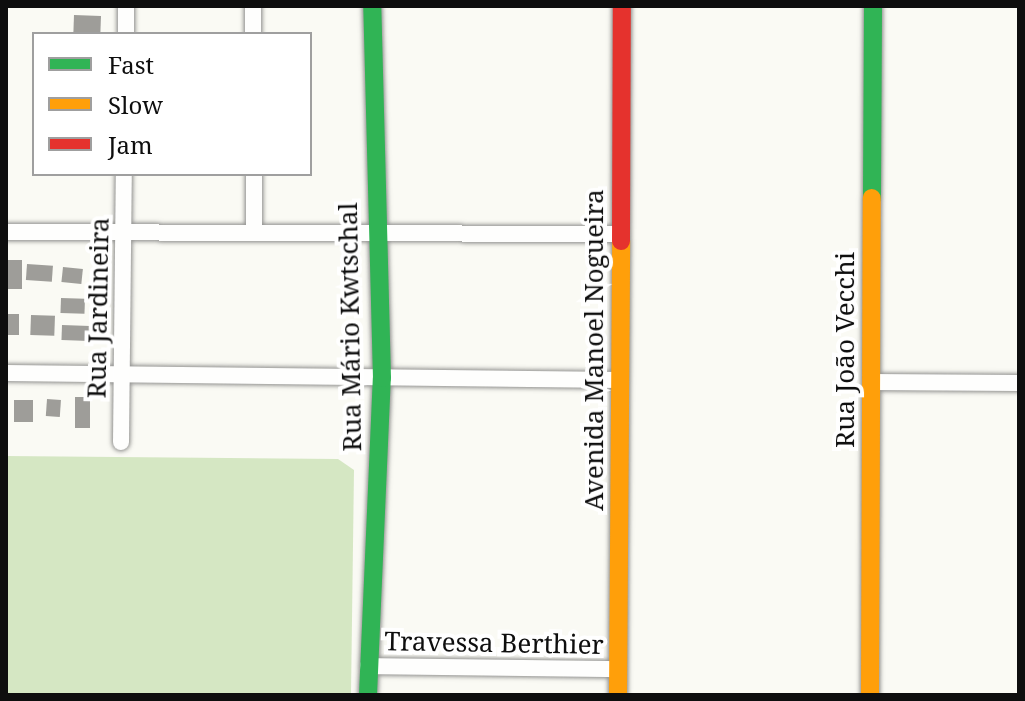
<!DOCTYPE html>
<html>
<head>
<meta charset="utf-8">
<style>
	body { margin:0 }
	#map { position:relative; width:1025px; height:701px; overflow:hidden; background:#fafaf4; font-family:"Noto Serif",serif }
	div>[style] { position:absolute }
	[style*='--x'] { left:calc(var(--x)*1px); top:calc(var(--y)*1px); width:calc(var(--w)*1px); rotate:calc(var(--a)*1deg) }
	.forest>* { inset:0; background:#d5e7c3 }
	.building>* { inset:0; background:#9e9d99; transform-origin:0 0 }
	.roads { filter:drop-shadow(0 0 2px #949492) drop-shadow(0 0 2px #949492) }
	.street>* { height:16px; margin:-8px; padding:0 8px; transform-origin:8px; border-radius:8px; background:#fefefd }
	.fast>* { height:18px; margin:-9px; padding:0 9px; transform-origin:9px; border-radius:9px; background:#30b455 }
	.slow>* { height:18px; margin:-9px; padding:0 9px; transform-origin:9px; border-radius:9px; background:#ff9f0a }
	.jam>* { height:18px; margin:-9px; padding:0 9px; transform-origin:9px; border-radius:9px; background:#e5322d }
	span { translate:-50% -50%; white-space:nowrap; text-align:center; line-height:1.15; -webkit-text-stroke:8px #fff; paint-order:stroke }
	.street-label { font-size:26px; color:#0e0e0e }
	.frame { position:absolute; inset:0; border:8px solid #0e0e0e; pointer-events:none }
	.legend { position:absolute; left:32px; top:32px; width:280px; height:144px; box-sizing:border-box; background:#fff; border:2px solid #9f9f9f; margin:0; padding:10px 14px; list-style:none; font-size:24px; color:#0e0e0e }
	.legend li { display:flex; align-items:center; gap:16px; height:40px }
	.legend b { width:40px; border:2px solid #9f9f9f }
</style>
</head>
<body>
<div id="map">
	<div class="forest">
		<div style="clip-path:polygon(6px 456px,338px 459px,354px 470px,351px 695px,6px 695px)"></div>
	</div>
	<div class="building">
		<div style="left:74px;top:15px;width:27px;height:19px;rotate:2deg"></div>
		<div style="left:6px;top:260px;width:16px;height:29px"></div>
		<div style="left:27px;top:264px;width:26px;height:16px;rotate:4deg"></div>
		<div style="left:63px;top:267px;width:20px;height:15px;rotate:6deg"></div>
		<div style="left:61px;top:298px;width:24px;height:15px;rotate:2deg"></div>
		<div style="left:6px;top:314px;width:13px;height:21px"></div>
		<div style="left:31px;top:315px;width:24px;height:20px;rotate:2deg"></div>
		<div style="left:62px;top:325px;width:28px;height:15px;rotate:2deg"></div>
		<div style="left:75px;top:397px;width:15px;height:31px"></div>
		<div style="left:47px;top:399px;width:14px;height:17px;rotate:4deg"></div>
		<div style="left:14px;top:400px;width:19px;height:22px"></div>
	</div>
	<div class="roads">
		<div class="street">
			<div style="--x:253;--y:6;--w:28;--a:90"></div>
			<div style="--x:126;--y:34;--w:28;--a:-90"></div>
			<div style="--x:254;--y:174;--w:58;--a:90"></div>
			<div style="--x:6;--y:232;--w:615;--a:0.19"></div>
			<div style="--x:6;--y:373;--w:614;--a:0.65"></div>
			<div style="--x:871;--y:382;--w:148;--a:0.4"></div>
			<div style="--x:121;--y:442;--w:268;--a:-89.4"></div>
			<div style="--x:368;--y:666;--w:250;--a:0.7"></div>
		</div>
		<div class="fast">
			<div style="--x:872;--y:198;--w:192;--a:-89.7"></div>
			<div style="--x:368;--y:695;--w:317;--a:-87.5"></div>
			<div style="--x:382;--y:378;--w:372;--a:-91.5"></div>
		</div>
		<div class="slow">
			<div style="--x:618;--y:695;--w:454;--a:-89.6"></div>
			<div style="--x:870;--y:695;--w:497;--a:-89.8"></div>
		</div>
		<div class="jam">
			<div style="--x:621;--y:241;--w:235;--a:-89.8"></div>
		</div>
	</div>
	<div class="street-label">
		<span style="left:98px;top:308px;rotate:-89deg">Rua Jardineira</span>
		<span style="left:350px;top:327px;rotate:-91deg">Rua Mário Kwtschal</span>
		<span style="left:594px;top:350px;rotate:-90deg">Avenida Manoel Nogueira</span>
		<span style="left:845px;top:350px;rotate:-90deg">Rua João Vecchi</span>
		<span style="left:494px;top:643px;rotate:1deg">Travessa Berthier</span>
	</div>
	<div class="frame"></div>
	<ul class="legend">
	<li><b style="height:10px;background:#30b455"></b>Fast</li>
	<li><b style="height:10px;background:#ff9f0a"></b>Slow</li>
	<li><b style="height:10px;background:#e5322d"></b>Jam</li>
	</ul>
</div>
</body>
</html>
